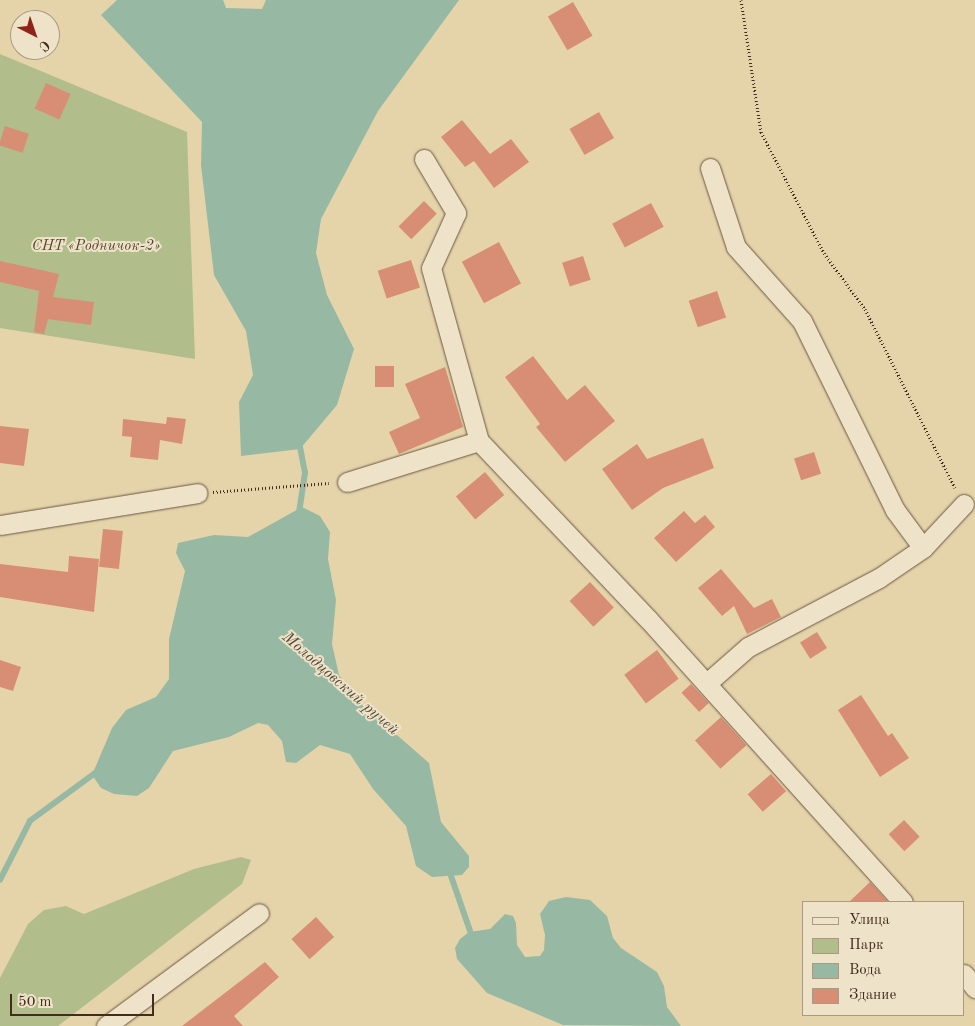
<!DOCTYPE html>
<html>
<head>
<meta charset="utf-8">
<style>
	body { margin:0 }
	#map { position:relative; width:975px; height:1026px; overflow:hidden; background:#e5d4aa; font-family:"Old Standard TT",serif }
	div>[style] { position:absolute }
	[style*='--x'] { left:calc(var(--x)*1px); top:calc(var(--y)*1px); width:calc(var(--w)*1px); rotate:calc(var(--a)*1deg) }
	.green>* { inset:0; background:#b1bd8b }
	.water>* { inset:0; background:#97b9a3 }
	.stream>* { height:5.5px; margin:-2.75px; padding:0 2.75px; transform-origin:2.75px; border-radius:2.75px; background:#97b9a3 }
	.building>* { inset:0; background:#d88e75; transform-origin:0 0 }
	.path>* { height:3px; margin-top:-1.5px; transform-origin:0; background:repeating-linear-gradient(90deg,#432c1d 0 1px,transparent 0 3.5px) }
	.roads { filter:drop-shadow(0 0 1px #6c5640) drop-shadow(0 0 1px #6c5640) }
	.minor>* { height:19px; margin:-9.5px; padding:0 9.5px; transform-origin:9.5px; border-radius:9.5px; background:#eee3c8 }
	span { translate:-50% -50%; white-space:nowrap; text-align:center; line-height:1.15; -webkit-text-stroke:4px #eee3c8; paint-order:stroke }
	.park-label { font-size:15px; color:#594933; font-style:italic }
	.water-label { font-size:16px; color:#544838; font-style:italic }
	.legend { position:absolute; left:802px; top:901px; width:162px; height:115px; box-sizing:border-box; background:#eee3c8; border:1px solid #aa9a84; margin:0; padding:6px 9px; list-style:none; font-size:15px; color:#432c1d }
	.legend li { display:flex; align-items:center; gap:10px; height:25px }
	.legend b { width:25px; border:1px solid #aa9a84 }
	.north { position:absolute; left:10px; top:10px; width:50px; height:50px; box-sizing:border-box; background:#eee3c8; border:1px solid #aa9a84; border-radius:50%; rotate:139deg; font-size:14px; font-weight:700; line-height:20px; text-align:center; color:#432c1d }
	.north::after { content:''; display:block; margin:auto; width:18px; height:22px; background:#8f2418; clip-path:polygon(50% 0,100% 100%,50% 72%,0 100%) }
	.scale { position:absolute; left:10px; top:994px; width:144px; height:22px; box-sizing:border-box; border:2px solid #432c1d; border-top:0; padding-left:6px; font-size:15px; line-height:18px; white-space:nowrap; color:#432c1d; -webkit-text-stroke:4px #eee3c8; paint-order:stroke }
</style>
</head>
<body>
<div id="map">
	<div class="green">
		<div style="clip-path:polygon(0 54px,187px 132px,195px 359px,0 328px)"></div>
		<div style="clip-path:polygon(241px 857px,251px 860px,242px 884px,58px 1026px,0 1026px,0 978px,28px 924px,44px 910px,66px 906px,84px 914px,194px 869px)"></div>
	</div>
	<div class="water">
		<div style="clip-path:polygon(117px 0,223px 0,226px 8px,262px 9px,266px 0,459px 0,378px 111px,321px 219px,316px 253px,327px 295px,354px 349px,337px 405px,300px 449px,241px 456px,239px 402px,253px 375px,246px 331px,214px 275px,201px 165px,202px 122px,101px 15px)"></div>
		<div style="clip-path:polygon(302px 507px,320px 516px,330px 532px,328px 559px,336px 600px,332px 644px,339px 675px,358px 701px,429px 763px,441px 822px,469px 856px,469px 867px,462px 875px,432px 877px,416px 866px,406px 826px,373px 789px,350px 754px,320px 745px,296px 763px,286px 762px,282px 741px,268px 725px,258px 723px,229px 737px,173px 751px,149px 788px,137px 796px,114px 794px,101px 788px,92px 775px,112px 728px,126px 710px,156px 697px,169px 679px,169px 639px,185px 571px,176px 553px,178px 543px,214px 535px,248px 537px)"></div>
		<div style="clip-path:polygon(566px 897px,590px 900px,607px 916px,613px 938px,621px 948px,657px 972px,664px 986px,667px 1007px,681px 1026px,563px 1025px,487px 993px,457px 959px,455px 948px,460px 939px,469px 932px,490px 929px,505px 914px,513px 916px,516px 923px,517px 945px,525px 957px,540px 956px,544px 950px,545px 935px,540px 914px,549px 901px)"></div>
	</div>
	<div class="stream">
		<div style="--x:299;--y:513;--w:40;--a:-81.5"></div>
		<div style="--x:305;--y:473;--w:31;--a:-101"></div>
		<div style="--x:450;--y:872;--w:70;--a:70.8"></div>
		<div style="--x:0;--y:880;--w:66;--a:-63"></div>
		<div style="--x:30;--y:821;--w:84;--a:-36.3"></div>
	</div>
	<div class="building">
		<div style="left:573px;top:2px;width:39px;height:29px;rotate:60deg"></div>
		<div style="left:46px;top:83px;width:27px;height:28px;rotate:24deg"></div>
		<div style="left:599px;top:112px;width:30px;height:34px;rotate:60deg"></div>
		<div style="clip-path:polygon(462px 120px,490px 154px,511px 139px,529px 162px,494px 188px,474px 161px,465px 167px,441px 137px)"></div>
		<div style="left:5px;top:126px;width:25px;height:20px;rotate:18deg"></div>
		<div style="left:424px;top:201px;width:18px;height:36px;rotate:45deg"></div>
		<div style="left:651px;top:203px;width:27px;height:44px;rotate:62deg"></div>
		<div style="left:499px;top:242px;width:47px;height:42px;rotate:62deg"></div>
		<div style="left:583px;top:256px;width:25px;height:22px;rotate:72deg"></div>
		<div style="left:411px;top:260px;width:29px;height:35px;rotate:72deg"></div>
		<div style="clip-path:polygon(0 261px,59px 274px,53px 297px,94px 302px,91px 325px,48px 319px,44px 334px,34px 332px,39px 291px,0 282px)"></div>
		<div style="left:717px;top:291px;width:28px;height:30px;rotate:71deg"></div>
		<div style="clip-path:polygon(533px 356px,567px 400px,585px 385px,615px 421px,565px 462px,536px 427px,540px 424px,505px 377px)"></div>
		<div style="left:375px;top:366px;width:19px;height:21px"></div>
		<div style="clip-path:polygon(445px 367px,463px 427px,399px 454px,389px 432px,420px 418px,405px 384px)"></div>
		<div style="clip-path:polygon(167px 417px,186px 419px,182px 444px,160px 440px,158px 460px,130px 457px,132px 437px,122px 436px,123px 419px,166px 424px)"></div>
		<div style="clip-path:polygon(0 426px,29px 429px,24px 466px,0 463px)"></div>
		<div style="clip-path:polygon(703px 438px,714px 468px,663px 488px,632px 510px,602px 469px,637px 444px,647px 459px)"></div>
		<div style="left:814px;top:452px;width:23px;height:21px;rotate:72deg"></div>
		<div style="left:485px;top:472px;width:30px;height:38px;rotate:50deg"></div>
		<div style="clip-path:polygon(684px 511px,695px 523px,705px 515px,715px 527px,676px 562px,654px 538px)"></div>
		<div style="left:103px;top:529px;width:20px;height:38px;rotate:6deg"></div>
		<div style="clip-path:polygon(69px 556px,99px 559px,94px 612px,0 597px,0 564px,68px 572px)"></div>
		<div style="clip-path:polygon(721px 569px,754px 608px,772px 599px,781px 617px,747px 634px,734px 606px,722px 616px,698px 588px)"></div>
		<div style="left:590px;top:582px;width:35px;height:28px;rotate:47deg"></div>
		<div style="left:817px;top:632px;width:19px;height:20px;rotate:58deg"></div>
		<div style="left:657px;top:650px;width:36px;height:41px;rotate:53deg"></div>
		<div style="clip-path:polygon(0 660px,21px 667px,13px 691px,0 687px)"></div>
		<div style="left:691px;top:684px;width:26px;height:13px;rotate:47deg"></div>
		<div style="clip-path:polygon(861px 695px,888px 736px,892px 733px,909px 758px,880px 777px,838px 710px)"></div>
		<div style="left:721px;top:717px;width:38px;height:35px;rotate:48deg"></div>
		<div style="left:771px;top:774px;width:23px;height:31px;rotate:49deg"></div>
		<div style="left:904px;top:820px;width:23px;height:21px;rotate:47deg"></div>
		<div style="clip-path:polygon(870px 882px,888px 902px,849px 902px)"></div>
		<div style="left:316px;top:917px;width:27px;height:33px;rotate:48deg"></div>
		<div style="clip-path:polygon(265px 962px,279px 977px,234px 1016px,243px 1026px,182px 1026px)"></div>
	</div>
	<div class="path">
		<div style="--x:741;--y:0;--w:134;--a:81.4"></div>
		<div style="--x:761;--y:132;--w:136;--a:62.5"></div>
		<div style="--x:824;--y:253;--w:69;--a:53.8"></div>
		<div style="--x:865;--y:309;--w:200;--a:63.3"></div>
		<div style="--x:213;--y:492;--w:116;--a:-4.4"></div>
	</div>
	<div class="roads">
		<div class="minor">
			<div style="--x:424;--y:159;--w:63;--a:59.3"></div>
			<div style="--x:456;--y:213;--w:60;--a:114.4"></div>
			<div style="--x:431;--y:268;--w:180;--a:74.5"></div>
			<div style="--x:479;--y:441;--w:245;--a:46.5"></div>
			<div style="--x:648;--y:619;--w:381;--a:48"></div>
			<div style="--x:710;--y:168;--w:83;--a:71.8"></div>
			<div style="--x:736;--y:247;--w:99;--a:48.3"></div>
			<div style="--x:802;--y:321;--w:211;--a:63.8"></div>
			<div style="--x:895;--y:510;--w:47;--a:53.6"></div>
			<div style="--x:923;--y:548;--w:60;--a:-47"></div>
			<div style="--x:347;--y:482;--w:138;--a:-17.3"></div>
			<div style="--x:0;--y:525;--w:200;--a:-9.2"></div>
			<div style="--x:707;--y:683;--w:55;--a:-41.3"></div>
			<div style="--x:748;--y:647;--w:148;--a:-27.8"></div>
			<div style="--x:879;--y:578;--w:53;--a:-34.3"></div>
			<div style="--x:964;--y:974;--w:18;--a:52"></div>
			<div style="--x:106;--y:1026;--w:190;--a:-36.4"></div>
		</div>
	</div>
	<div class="park-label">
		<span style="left:96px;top:247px">СНТ «Родничок-2»</span>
	</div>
	<div class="water-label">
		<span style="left:340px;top:684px;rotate:41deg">Молодцовский ручей</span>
	</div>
	<ul class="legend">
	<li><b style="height:6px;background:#eee3c8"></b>Улица</li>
	<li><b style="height:14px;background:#b1bd8b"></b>Парк</li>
	<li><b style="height:14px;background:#97b9a3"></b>Вода</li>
	<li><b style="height:14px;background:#d88e75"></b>Здание</li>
	</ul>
	<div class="north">С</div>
	<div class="scale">50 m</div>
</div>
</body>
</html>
